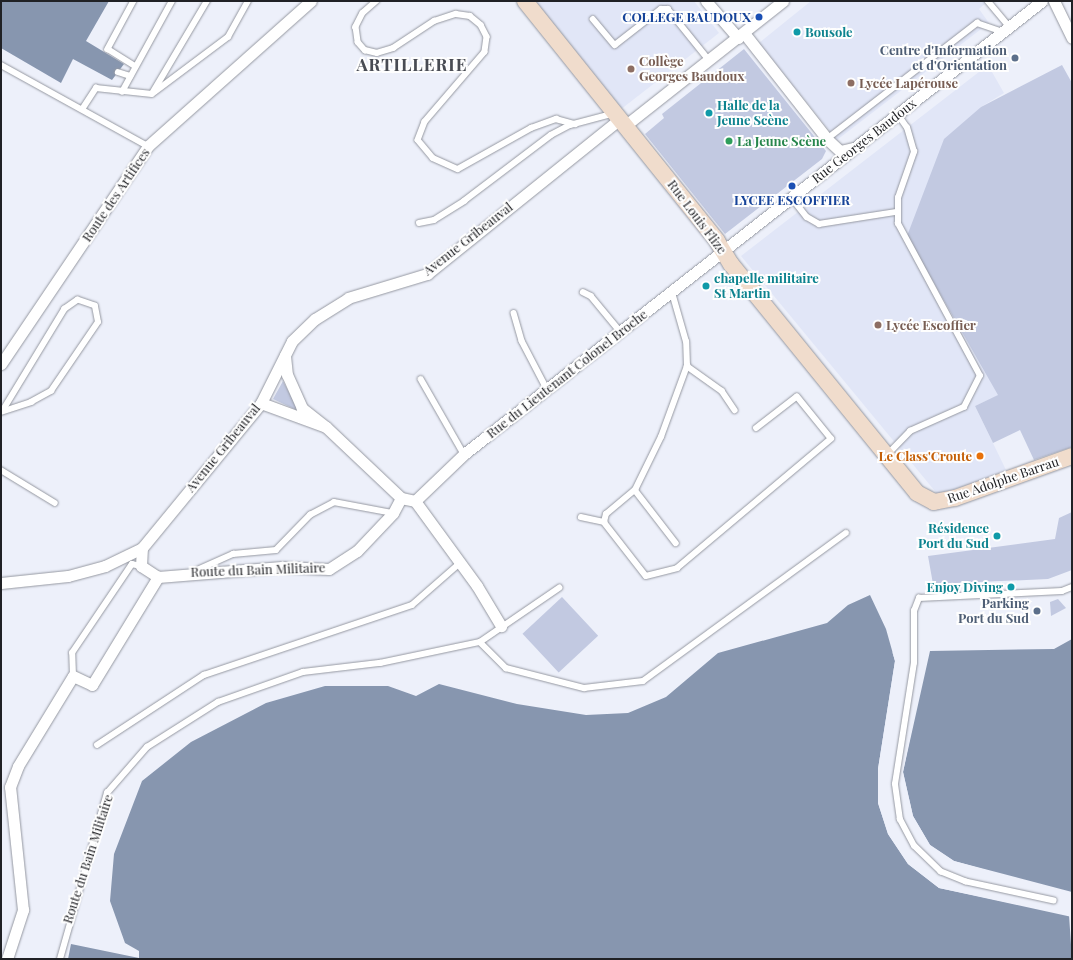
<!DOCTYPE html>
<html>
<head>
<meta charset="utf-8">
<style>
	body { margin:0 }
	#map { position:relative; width:1073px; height:960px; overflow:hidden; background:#edf0fa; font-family:"Playfair Display",serif }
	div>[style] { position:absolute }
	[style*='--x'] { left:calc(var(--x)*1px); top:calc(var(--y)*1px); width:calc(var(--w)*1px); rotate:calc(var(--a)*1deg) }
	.built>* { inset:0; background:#e1e6f7 }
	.green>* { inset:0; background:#c2c9e1; transform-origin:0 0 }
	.water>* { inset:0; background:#8796af }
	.pier>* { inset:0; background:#edf0fa }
	.roads { filter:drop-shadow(0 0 1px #9598a1) drop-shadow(0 0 1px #9598a1) }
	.lane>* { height:5.5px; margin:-2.75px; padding:0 2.75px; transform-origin:2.75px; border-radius:2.75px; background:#fff }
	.street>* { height:11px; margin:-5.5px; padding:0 5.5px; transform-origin:5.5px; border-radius:5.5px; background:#fff }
	.secondary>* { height:16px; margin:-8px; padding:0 8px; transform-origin:8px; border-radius:8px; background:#f0dccc }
	.dots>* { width:11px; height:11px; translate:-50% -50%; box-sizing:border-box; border:2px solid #fefefe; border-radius:50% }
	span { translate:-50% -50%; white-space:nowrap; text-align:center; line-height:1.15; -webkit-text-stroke:4px #fefefe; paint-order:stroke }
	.transit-label { font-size:13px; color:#164399; font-weight:700 }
	.right { translate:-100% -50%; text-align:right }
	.culture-label { font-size:13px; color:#0d838f; font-weight:700 }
	.left { translate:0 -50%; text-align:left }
	.service-label { font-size:13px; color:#4e5e75; font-weight:700 }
	.education-label { font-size:13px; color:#785e54; font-weight:700 }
	.leisure-label { font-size:13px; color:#27864d; font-weight:700 }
	.street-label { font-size:13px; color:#202125 }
	.food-label { font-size:13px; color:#c56008; font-weight:700 }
	.district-label { font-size:17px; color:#484b53; font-weight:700; letter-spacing:1px }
	.frame { position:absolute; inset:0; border:2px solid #202125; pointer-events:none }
</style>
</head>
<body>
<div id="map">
	<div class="built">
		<div style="clip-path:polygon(534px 1px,694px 1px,719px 33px,620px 110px)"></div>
		<div style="clip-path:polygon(811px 1px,988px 1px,979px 9px,989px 23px,837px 140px,759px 43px)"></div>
		<div style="clip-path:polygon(988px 65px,1004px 93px,981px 107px,907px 236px,999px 395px,975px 406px,1006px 470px,939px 496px,741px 256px)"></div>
	</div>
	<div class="green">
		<div style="clip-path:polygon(744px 49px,826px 151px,822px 159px,725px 234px,645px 134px,664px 118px,662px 114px)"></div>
		<div style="clip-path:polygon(1062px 65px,1072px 83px,1072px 447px,1034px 460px,1020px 430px,993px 443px,975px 406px,998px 395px,907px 236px,944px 139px,981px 107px)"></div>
		<div style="clip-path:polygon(283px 381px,292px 398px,307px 415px,273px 399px)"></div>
		<div style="clip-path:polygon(1072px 512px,1072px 570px,1048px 579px,933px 584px,928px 556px,1055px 539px,1059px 518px)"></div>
		<div style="left:562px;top:597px;width:53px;height:54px;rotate:47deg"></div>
		<div style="clip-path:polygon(1058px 599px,1066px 608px,1051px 616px,1050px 602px)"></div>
	</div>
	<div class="water">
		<div style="clip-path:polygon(1px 1px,109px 1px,86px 41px,124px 64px,112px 80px,73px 59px,61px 83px,1px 48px)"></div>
		<div style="clip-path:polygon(870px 595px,886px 629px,895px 661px,878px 769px,878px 803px,888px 834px,908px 864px,939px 888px,1069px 915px,1072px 959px,68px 959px,71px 944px,139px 958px,139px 951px,125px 943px,110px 901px,114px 854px,142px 781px,191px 742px,266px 703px,325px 686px,388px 686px,416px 696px,439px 684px,517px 704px,586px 715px,628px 713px,666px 697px,718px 653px,827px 623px,848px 605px)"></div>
		<div style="clip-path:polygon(1072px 639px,1072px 892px,954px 861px,930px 845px,913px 816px,903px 772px,930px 651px,1054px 649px)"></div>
	</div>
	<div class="pier">
		<div style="clip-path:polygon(892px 651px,897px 661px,880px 770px,880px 802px,890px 833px,910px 862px,940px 886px,1070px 913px,1072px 917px,939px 888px,908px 864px,888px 834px,878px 803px,878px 769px,895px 661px)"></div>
		<div style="clip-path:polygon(928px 651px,903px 772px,913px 816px,930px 845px,954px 861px,1072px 894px,953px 863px,928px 846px,911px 816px,901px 772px)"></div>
	</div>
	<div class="roads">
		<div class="lane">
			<div style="--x:134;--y:1;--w:55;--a:118.4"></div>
			<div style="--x:108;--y:49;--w:32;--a:32"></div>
			<div style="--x:377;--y:1;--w:18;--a:139"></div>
			<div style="--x:363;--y:13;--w:16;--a:117"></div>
			<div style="--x:356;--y:27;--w:15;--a:82"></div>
			<div style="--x:358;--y:42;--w:11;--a:49"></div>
			<div style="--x:365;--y:50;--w:12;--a:14"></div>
			<div style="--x:377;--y:53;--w:17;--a:-17"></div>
			<div style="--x:393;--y:48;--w:49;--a:-33.4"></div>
			<div style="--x:434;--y:21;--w:23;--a:-18"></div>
			<div style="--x:456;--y:14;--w:14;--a:8"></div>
			<div style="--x:470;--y:16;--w:14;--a:39"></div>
			<div style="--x:481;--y:25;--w:13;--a:63"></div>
			<div style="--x:487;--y:37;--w:15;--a:98"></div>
			<div style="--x:485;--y:52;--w:92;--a:130.6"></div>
			<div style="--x:425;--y:122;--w:19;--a:111"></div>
			<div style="--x:418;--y:140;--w:23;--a:50"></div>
			<div style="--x:433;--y:158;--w:27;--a:24"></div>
			<div style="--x:458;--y:169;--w:84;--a:-29.3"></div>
			<div style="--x:531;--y:128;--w:27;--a:-20"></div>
			<div style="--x:556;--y:119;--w:20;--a:15"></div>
			<div style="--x:988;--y:1;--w:34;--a:50"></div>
			<div style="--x:593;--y:19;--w:34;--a:50"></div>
			<div style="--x:615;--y:45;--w:58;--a:-38"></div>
			<div style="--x:661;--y:9;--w:7;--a:0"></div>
			<div style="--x:668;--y:9;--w:65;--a:51.2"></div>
			<div style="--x:1;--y:65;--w:168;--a:28.9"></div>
			<div style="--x:118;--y:72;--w:13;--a:18"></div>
			<div style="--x:122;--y:92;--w:104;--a:-61.2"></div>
			<div style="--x:153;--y:92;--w:106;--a:-59.3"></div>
			<div style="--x:83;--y:108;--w:24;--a:-57"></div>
			<div style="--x:96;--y:88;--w:56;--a:6.1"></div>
			<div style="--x:152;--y:94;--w:95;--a:-36.9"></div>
			<div style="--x:228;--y:37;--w:41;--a:-60.9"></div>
			<div style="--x:827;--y:139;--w:190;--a:-37.7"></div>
			<div style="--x:977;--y:23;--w:28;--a:19"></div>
			<div style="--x:792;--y:198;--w:24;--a:52"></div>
			<div style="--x:807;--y:217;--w:14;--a:30"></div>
			<div style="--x:819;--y:224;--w:78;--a:-8.9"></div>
			<div style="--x:419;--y:223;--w:15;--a:-11"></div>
			<div style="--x:434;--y:220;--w:36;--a:-32"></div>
			<div style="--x:464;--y:201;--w:109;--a:-37.2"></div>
			<div style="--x:551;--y:135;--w:21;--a:-28"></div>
			<div style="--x:570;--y:125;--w:43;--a:-14.7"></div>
			<div style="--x:583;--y:292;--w:9;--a:27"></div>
			<div style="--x:591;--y:296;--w:45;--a:50.4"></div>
			<div style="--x:514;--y:313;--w:29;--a:74"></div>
			<div style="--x:522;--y:341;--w:54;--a:62.5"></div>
			<div style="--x:687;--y:366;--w:43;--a:35.5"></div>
			<div style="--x:722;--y:391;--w:23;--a:56"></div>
			<div style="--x:421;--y:379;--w:86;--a:60.2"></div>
			<div style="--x:1;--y:412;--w:32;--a:-18"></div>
			<div style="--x:31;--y:402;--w:23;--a:-29"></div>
			<div style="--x:51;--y:391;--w:83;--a:-55.7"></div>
			<div style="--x:98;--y:322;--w:16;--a:-101"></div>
			<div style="--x:95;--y:306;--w:18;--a:-161"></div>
			<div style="--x:78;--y:300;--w:16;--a:145"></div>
			<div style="--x:65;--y:309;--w:119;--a:121.3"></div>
			<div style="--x:888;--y:454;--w:32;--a:-46"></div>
			<div style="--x:910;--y:431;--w:59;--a:-24"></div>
			<div style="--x:964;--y:407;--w:35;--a:-63"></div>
			<div style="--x:980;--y:376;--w:173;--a:-118.3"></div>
			<div style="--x:898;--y:224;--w:26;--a:-90"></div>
			<div style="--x:898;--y:198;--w:49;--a:-70.8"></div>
			<div style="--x:914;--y:152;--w:25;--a:-106"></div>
			<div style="--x:907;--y:128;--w:16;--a:-125"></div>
			<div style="--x:1;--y:470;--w:63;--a:31.4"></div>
			<div style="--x:635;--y:490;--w:67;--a:52.3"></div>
			<div style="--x:581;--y:517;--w:24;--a:12"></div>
			<div style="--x:604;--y:522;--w:8;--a:-76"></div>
			<div style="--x:606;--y:514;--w:38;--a:-40"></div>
			<div style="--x:635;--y:490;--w:59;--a:-63.9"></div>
			<div style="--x:661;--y:437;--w:76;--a:-69.9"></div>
			<div style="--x:687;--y:366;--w:24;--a:-92"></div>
			<div style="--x:686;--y:342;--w:51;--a:-105.9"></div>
			<div style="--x:604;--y:522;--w:68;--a:52.1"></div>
			<div style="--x:646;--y:576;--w:32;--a:-14"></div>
			<div style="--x:677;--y:568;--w:201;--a:-40"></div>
			<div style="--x:831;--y:439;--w:54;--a:-129"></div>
			<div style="--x:797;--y:397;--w:51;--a:142.2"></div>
			<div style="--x:195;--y:571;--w:42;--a:-24.1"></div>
			<div style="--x:233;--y:554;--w:43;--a:-5.3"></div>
			<div style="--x:276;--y:550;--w:49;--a:-45.8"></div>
			<div style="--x:310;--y:515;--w:27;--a:-28"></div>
			<div style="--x:334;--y:502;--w:60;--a:10.6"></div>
			<div style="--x:480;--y:642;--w:37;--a:45"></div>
			<div style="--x:506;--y:668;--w:81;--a:14.4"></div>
			<div style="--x:584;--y:688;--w:59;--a:-6.8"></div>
			<div style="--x:643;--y:681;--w:251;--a:-36.1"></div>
			<div style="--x:73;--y:676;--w:23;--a:-92"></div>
			<div style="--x:72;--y:653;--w:107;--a:-56"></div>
			<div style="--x:132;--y:564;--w:9;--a:13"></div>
			<div style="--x:97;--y:745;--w:128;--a:-33.2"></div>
			<div style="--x:204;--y:675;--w:219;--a:-18.6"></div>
			<div style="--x:412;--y:605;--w:64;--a:-41.2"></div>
			<div style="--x:1054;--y:901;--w:90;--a:-167.8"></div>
			<div style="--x:966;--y:882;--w:27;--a:-158"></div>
			<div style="--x:941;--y:872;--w:37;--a:-136"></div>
			<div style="--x:914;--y:846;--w:30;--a:-118"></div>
			<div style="--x:900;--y:820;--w:36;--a:-98"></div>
			<div style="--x:895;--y:784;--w:122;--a:-81.1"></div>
			<div style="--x:914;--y:663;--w:52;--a:-90"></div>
			<div style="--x:914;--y:611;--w:14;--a:-69"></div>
			<div style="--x:919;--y:598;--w:143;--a:-2.8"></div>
			<div style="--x:1062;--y:591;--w:11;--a:-22"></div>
			<div style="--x:60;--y:959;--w:173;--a:-74.2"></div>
			<div style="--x:107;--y:793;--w:61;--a:-49"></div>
			<div style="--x:147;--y:747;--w:84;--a:-32.4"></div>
			<div style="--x:218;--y:702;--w:90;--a:-19.4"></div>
			<div style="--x:303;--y:672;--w:78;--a:-6.7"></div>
			<div style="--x:380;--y:663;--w:102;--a:-11.9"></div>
			<div style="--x:480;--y:642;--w:96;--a:-34.4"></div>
		</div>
		<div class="street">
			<div style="--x:706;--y:1;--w:49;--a:49.1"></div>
			<div style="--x:1054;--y:1;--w:41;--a:64.1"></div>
			<div style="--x:744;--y:33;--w:135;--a:51.9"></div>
			<div style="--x:827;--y:139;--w:18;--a:43"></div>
			<div style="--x:840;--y:151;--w:13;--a:-13"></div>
			<div style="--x:626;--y:125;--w:200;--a:-38.3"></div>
			<div style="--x:1;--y:364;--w:263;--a:-56"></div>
			<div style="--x:148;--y:146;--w:218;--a:-41.7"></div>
			<div style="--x:261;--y:403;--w:69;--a:20.3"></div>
			<div style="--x:326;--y:427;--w:31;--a:-142"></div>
			<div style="--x:302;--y:408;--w:36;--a:-114"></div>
			<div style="--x:287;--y:375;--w:20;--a:-96"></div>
			<div style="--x:326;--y:427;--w:103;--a:43.4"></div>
			<div style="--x:401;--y:498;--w:14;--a:12"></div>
			<div style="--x:415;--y:501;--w:105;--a:53.9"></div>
			<div style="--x:477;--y:586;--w:47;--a:59"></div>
			<div style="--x:415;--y:501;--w:68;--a:-43.8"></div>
			<div style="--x:464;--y:454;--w:734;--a:-38.09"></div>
			<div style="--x:158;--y:577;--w:124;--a:-4.6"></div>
			<div style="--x:282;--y:567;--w:47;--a:2.4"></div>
			<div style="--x:329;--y:569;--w:33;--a:-33"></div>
			<div style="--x:357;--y:551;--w:52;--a:-46.5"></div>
			<div style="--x:393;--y:513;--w:17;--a:-62"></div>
			<div style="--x:1;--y:583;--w:67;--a:-6"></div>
			<div style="--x:68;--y:576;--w:38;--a:-15"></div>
			<div style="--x:105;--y:566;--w:41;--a:-25.9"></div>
			<div style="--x:7;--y:959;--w:52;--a:-71.9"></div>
			<div style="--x:23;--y:910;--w:124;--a:-96"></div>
			<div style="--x:10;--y:787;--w:22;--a:-69"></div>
			<div style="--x:18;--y:766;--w:105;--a:-58.6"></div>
			<div style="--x:73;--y:676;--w:21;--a:25"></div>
			<div style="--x:92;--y:685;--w:127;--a:-58.6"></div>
			<div style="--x:158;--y:577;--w:20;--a:-147"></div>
			<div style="--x:141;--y:566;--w:18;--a:-87"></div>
			<div style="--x:142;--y:548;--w:188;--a:-50.6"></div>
			<div style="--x:261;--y:403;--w:69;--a:-63.4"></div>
			<div style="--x:292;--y:341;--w:32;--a:-44"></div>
			<div style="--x:315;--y:319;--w:39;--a:-32"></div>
			<div style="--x:348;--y:298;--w:83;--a:-16.9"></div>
			<div style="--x:427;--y:274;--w:249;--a:-38.8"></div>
		</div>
		<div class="secondary">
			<div style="--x:525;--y:1;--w:307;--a:51.3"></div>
			<div style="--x:717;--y:241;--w:27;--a:59"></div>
			<div style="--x:731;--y:264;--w:295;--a:50.9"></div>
			<div style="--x:917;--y:493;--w:19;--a:28"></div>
			<div style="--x:934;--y:502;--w:21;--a:-11"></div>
			<div style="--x:955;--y:498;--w:124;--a:-19.7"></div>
		</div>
	</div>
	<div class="dots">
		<div style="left:759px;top:17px;background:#1a4fb4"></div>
		<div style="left:797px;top:32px;background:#0f9aa8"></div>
		<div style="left:1015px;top:58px;background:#5c6f8a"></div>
		<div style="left:631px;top:69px;background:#8d6e63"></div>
		<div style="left:851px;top:83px;background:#8d6e63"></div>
		<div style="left:709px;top:113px;background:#0f9aa8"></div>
		<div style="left:729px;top:141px;background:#2e9e5b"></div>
		<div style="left:792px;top:186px;background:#1a4fb4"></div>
		<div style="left:706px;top:286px;background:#0f9aa8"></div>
		<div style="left:878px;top:325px;background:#8d6e63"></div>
		<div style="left:980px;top:456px;background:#e8710a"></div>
		<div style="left:997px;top:536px;background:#0f9aa8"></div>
		<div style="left:1011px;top:587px;background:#0f9aa8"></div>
		<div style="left:1037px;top:611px;background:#5c6f8a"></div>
	</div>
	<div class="transit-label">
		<span class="right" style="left:751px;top:17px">COLLEGE BAUDOUX</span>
		<span style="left:792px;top:200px">LYCEE ESCOFFIER</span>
	</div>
	<div class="culture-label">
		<span class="left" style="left:805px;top:32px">Bousole</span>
		<span class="left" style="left:717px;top:113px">Halle de la<br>Jeune Scène</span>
		<span class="left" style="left:714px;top:286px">chapelle militaire<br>St Martin</span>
		<span class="right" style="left:989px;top:536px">Résidence<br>Port du Sud</span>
		<span class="right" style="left:1003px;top:587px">Enjoy Diving</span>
	</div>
	<div class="service-label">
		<span class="right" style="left:1007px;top:58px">Centre d'Information<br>et d'Orientation</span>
		<span class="right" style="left:1029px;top:611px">Parking<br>Port du Sud</span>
	</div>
	<div class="education-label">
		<span class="left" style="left:639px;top:69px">Collège<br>Georges Baudoux</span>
		<span class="left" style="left:859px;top:83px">Lycée Lapérouse</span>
		<span class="left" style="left:886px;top:325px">Lycée Escoffier</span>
	</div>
	<div class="leisure-label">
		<span class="left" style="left:737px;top:141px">La Jeune Scène</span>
	</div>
	<div class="street-label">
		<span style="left:864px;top:141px;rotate:-38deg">Rue Georges Baudoux</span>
		<span style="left:116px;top:195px;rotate:-56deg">Route des Artifices</span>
		<span style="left:697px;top:217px;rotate:53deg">Rue Louis Flize</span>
		<span style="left:468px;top:239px;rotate:-38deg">Avenue Gribeauval</span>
		<span style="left:567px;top:374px;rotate:-38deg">Rue du Lieutenant Colonel Broche</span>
		<span style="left:223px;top:448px;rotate:-51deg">Avenue Gribeauval</span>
		<span style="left:1003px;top:480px;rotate:-19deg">Rue Adolphe Barrau</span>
		<span style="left:258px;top:570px;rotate:-2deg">Route du Bain Militaire</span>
		<span style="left:88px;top:859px;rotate:-72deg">Route du Bain Militaire</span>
	</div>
	<div class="food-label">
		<span class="right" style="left:972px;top:456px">Le Class'Croute</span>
	</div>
	<div class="district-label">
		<span style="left:412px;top:65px">ARTILLERIE</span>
	</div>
	<div class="frame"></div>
</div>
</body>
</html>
